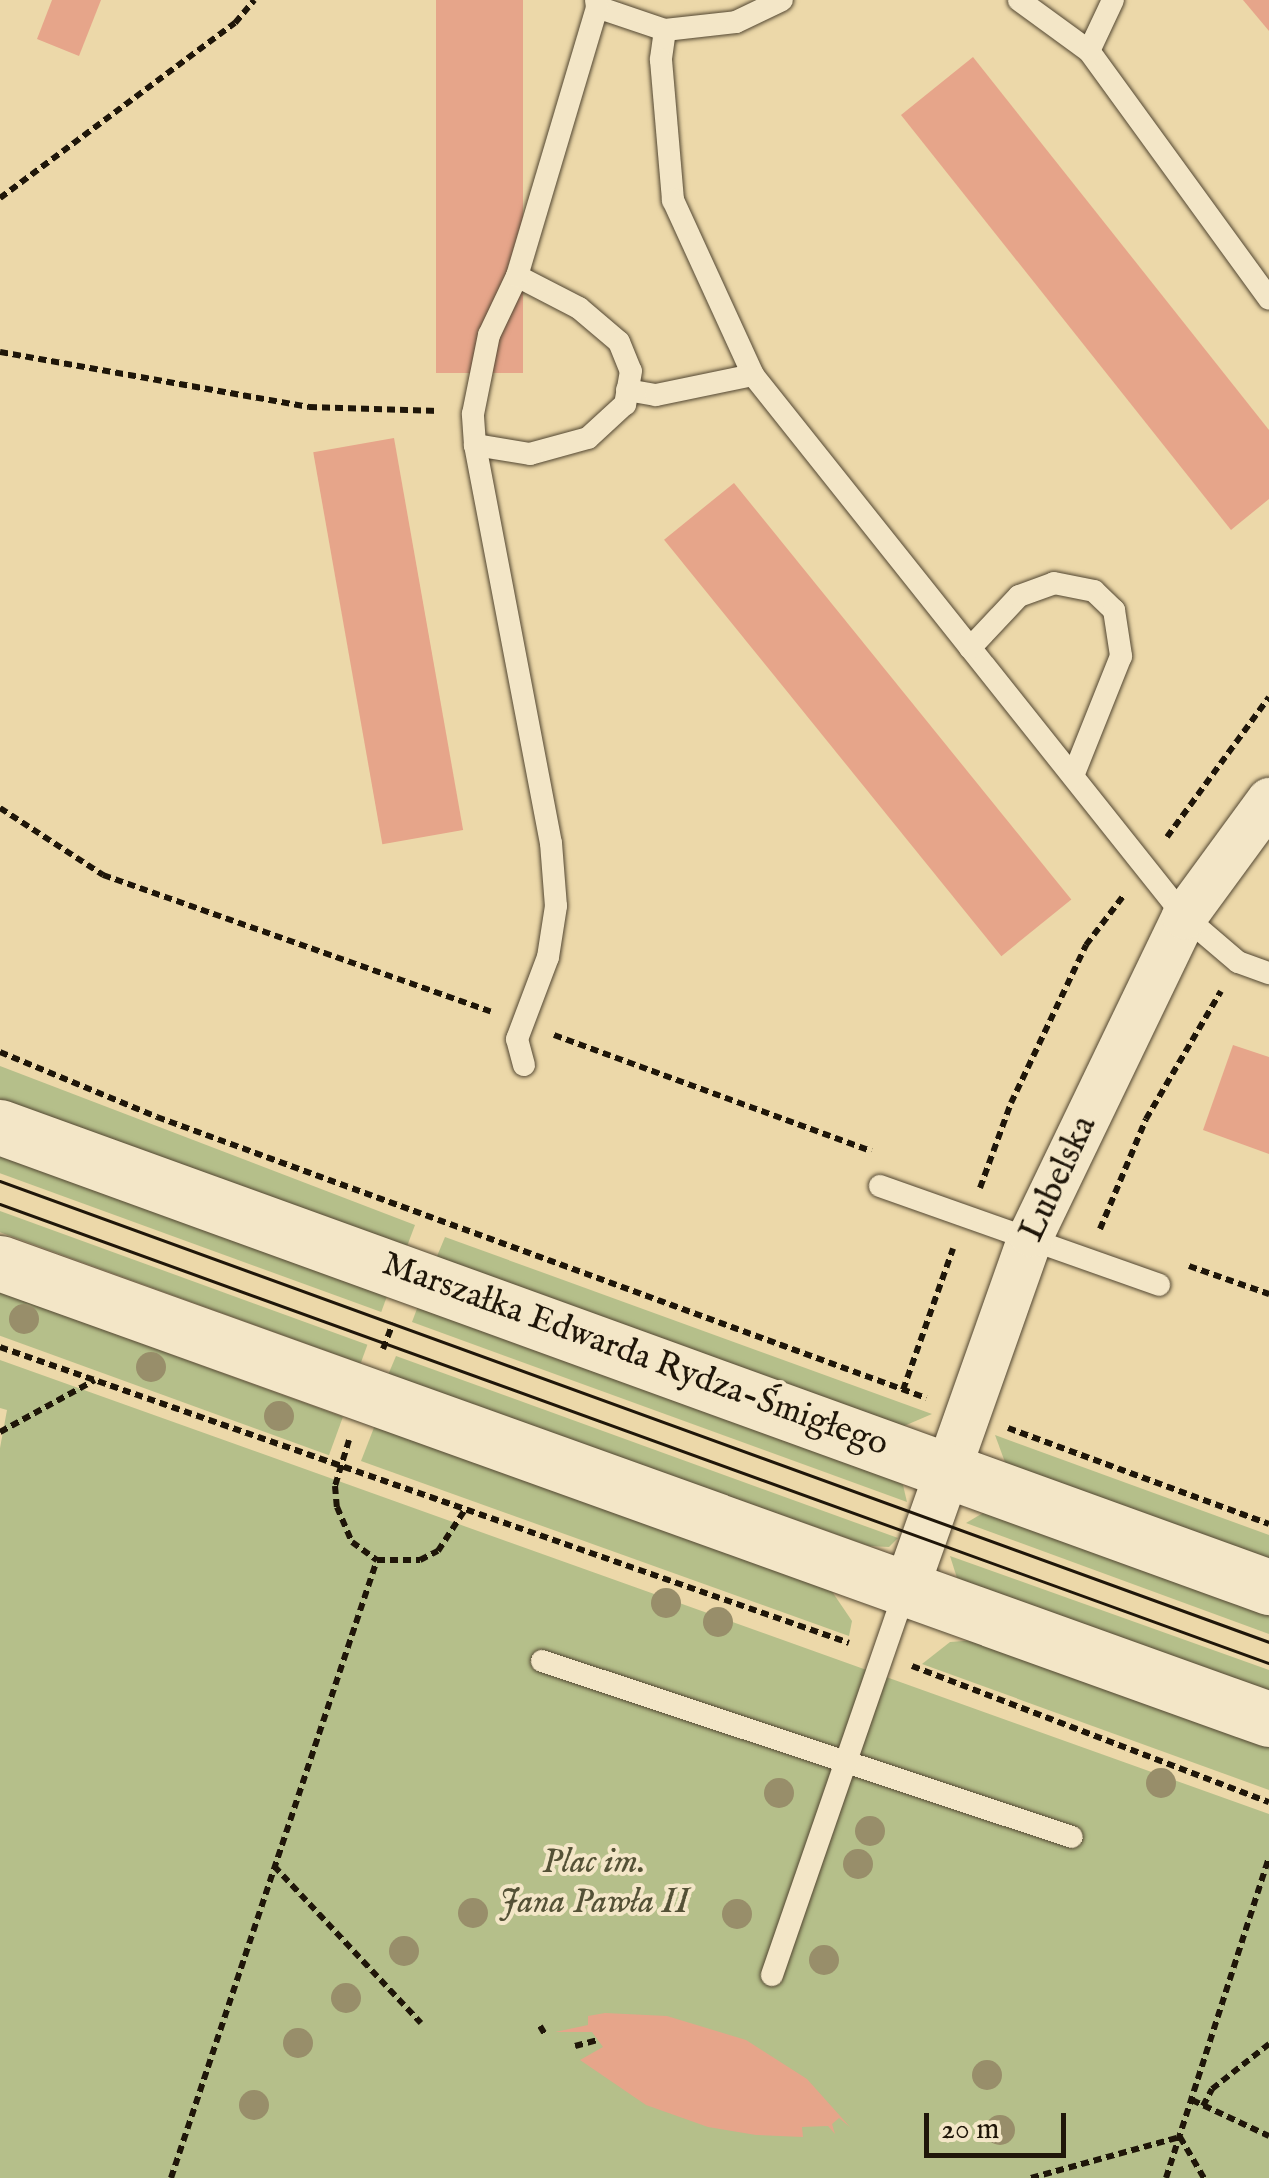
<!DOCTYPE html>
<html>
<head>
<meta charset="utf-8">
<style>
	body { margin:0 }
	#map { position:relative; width:1269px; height:2178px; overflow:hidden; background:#ecd8a9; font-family:"IM FELL English",serif }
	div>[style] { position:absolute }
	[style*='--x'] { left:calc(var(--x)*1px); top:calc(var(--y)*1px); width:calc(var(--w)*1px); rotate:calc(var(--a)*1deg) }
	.green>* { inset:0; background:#b5bf8a; transform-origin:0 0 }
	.building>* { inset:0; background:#e6a58a; transform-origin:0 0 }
	.path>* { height:6px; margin-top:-3px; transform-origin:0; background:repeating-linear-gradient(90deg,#1f1609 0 8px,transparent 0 13px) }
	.roads { filter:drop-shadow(0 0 2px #524631) drop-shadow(0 0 2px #524631) }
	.service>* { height:22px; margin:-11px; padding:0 11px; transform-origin:11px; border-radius:11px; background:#f3e6c7 }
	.minor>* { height:45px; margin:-22.5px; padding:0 22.5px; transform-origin:22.5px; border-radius:22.5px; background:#f3e6c7 }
	.tertiary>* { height:55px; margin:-27.5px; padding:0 27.5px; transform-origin:27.5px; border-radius:27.5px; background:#f3e6c7 }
	.tram>* { height:2.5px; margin:-1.25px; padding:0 1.25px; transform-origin:1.25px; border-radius:1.25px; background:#1f1609 }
	.trees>* { width:30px; height:30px; margin:-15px; border-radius:50%; background:#988e6a }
	span { translate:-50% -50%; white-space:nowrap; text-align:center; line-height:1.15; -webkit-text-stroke:8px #f3e6c7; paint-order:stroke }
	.street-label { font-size:35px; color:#1f1609 }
	.park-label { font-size:35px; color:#545136; font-style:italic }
	.scale { position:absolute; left:924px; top:2113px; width:142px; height:45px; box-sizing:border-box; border:5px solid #1f1609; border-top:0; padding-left:12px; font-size:30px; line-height:35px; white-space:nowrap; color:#1f1609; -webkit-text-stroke:8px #f3e6c7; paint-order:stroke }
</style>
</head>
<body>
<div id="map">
	<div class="green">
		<div style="clip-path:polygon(0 1066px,415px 1225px,406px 1249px,0 1099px)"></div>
		<div style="left:0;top:1152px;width:413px;height:20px;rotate:20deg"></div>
		<div style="left:0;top:1211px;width:391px;height:20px;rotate:20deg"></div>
		<div style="clip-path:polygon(445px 1237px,932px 1414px,904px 1426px,435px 1261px)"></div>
		<div style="left:0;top:1292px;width:365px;height:41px;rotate:20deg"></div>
		<div style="clip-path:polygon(418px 1306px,892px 1476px,903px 1485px,907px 1502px,412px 1322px)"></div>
		<div style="clip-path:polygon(396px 1356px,898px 1538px,889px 1547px,869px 1546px,388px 1375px)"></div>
		<div style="clip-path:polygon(0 1360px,1269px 1814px,1269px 2178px,0 2178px,0 1448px,7px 1410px,0 1408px)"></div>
		<div style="clip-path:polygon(375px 1425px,831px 1590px,852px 1621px,849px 1636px,361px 1461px)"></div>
		<div style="clip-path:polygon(995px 1435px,1269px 1535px,1269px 1559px,1006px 1465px)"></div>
		<div style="clip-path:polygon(983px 1513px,1269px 1613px,1269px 1634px,966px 1523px)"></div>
		<div style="clip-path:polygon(950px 1556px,1269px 1670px,1269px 1692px,957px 1578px)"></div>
		<div style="clip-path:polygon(977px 1640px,1269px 1745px,1269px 1790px,922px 1664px,950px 1642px)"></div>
	</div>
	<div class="building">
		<div style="clip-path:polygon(52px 0,101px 0,79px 56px,37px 39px)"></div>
		<div style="left:436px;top:0;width:87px;height:373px"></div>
		<div style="clip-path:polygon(1243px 0,1269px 0,1269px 31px)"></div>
		<div style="clip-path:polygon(973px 57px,1269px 430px,1269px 499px,1231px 530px,901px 115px)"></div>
		<div style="left:394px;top:438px;width:398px;height:82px;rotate:80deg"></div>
		<div style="left:734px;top:483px;width:536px;height:90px;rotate:51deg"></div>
		<div style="clip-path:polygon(1233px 1045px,1269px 1057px,1269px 1154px,1203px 1130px)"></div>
		<div style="clip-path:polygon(605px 2013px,667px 2016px,746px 2040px,807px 2079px,850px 2127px,839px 2118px,832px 2124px,835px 2134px,828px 2126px,802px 2127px,803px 2137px,756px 2135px,708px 2127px,646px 2105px,580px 2060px,603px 2047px,592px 2032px,555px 2032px,588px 2025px,588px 2016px)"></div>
	</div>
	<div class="path">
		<div style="--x:0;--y:198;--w:293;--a:-36.7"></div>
		<div style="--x:235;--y:23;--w:30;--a:-50"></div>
		<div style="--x:0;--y:352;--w:314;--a:10.1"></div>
		<div style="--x:309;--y:407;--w:130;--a:1.8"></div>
		<div style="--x:0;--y:808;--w:123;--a:33"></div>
		<div style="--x:103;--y:875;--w:411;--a:19.4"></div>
		<div style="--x:1167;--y:837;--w:173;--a:-53.9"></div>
		<div style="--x:554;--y:1035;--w:338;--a:20.1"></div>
		<div style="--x:0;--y:1052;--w:170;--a:22.5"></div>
		<div style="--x:157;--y:1117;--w:819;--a:20.07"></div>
		<div style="--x:980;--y:1188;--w:90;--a:-70"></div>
		<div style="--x:1011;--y:1103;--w:175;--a:-64.6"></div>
		<div style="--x:1086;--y:945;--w:63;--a:-52.8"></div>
		<div style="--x:1100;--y:1229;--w:119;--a:-67.3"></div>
		<div style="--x:1146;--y:1119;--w:148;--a:-59.6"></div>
		<div style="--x:1189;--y:1266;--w:85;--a:19.3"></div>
		<div style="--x:0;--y:1347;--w:899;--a:19.22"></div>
		<div style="--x:383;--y:1349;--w:28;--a:-69"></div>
		<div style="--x:903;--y:1390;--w:150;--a:-70.5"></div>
		<div style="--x:1008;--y:1428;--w:278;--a:20.2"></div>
		<div style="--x:0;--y:1432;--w:108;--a:-28.7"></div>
		<div style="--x:349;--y:1440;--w:48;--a:106.9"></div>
		<div style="--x:335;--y:1486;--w:21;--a:85"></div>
		<div style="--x:337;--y:1507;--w:38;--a:67"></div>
		<div style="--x:352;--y:1542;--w:31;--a:36"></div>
		<div style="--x:912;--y:1666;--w:382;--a:20.9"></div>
		<div style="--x:274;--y:1866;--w:215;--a:46.9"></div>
		<div style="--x:540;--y:2026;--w:12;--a:59"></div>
		<div style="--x:575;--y:2046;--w:24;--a:-15"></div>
		<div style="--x:1192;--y:2100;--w:85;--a:25.1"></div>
		<div style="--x:1203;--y:2106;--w:19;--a:-62"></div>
		<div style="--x:1212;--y:2089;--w:73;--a:-38.3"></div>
		<div style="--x:171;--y:2178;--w:651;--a:-71.57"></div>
		<div style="--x:377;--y:1560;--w:43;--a:0"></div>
		<div style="--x:420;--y:1560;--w:20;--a:-27"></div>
		<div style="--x:438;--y:1551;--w:51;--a:-56.9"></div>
		<div style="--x:1031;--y:2178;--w:155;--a:-15.4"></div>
		<div style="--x:1180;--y:2137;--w:48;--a:59.7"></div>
		<div style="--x:1166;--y:2178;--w:337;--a:-72.2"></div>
	</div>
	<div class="roads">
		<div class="service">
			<div style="--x:596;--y:0;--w:7;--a:82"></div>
			<div style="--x:597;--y:7;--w:72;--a:18.7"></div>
			<div style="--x:665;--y:30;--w:71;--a:-6.4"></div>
			<div style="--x:736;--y:22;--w:51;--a:-25.6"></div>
			<div style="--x:1019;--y:0;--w:87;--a:36.1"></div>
			<div style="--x:1089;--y:51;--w:306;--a:54"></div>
			<div style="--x:665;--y:30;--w:30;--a:98"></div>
			<div style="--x:661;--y:60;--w:141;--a:85.1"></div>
			<div style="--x:673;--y:200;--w:192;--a:65.4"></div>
			<div style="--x:753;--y:375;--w:692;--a:51.46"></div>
			<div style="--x:1184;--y:916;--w:71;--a:40.4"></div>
			<div style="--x:1238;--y:962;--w:33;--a:20"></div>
			<div style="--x:1089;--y:51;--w:56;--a:-64.8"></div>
			<div style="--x:517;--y:276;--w:70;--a:27.3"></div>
			<div style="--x:579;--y:308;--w:52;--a:40.4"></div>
			<div style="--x:619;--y:342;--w:31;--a:68"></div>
			<div style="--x:631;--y:371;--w:34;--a:100"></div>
			<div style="--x:625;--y:404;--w:50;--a:137.4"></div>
			<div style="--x:588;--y:438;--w:60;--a:164.6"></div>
			<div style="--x:530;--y:454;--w:56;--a:-170.7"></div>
			<div style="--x:475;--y:445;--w:31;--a:-94"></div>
			<div style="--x:473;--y:414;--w:81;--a:-78.6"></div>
			<div style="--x:489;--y:335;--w:65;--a:-64.6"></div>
			<div style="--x:517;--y:276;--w:281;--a:-73.4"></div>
			<div style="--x:627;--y:390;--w:29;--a:10"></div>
			<div style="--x:656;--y:395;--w:99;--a:-11.7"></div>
			<div style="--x:475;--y:445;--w:405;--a:79.2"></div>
			<div style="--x:551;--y:843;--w:63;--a:85.5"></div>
			<div style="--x:556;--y:906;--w:52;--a:98.9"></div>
			<div style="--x:548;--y:957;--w:88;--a:110.7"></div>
			<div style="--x:517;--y:1039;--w:27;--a:75"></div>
			<div style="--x:970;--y:648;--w:71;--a:-46.7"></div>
			<div style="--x:1019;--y:596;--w:37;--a:-20"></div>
			<div style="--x:1054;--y:583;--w:41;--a:11.3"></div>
			<div style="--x:1094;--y:591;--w:28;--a:44"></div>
			<div style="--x:1114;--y:610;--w:47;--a:81.3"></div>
			<div style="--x:1121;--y:656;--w:129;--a:111.8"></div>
			<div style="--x:880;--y:1186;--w:296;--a:19.5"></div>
			<div style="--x:542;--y:1661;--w:558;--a:18.37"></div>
			<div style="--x:772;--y:1975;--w:410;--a:-70.9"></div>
		</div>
		<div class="minor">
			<div style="--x:906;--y:1587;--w:374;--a:-70.5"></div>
			<div style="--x:1031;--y:1234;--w:353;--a:-64.3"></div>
			<div style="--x:1184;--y:916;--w:144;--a:-53.8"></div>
		</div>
		<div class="tertiary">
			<div style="--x:0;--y:1127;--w:1350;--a:19.93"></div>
			<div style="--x:0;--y:1263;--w:1348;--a:19.77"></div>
		</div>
	</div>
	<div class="tram">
		<div style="--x:0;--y:1181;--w:1350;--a:19.96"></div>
		<div style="--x:0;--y:1204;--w:1349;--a:19.89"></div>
	</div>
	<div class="trees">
		<div style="left:24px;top:1319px"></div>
		<div style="left:151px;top:1367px"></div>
		<div style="left:279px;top:1416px"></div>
		<div style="left:666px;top:1603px"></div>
		<div style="left:718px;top:1622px"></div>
		<div style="left:1161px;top:1783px"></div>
		<div style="left:779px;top:1793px"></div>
		<div style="left:870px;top:1831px"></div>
		<div style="left:858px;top:1864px"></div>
		<div style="left:473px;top:1913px"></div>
		<div style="left:737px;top:1914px"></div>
		<div style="left:404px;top:1951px"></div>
		<div style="left:824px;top:1960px"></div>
		<div style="left:346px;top:1998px"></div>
		<div style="left:298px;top:2043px"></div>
		<div style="left:987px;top:2075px"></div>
		<div style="left:254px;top:2105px"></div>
		<div style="left:1000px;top:2130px"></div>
	</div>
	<div class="street-label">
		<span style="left:1059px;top:1179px;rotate:-65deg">Lubelska</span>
		<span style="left:635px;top:1355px;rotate:20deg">Marszałka Edwarda Rydza-Śmigłego</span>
	</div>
	<div class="park-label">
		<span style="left:594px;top:1883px">Plac im.<br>Jana Pawła II</span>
	</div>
	<div class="scale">20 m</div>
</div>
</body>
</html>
